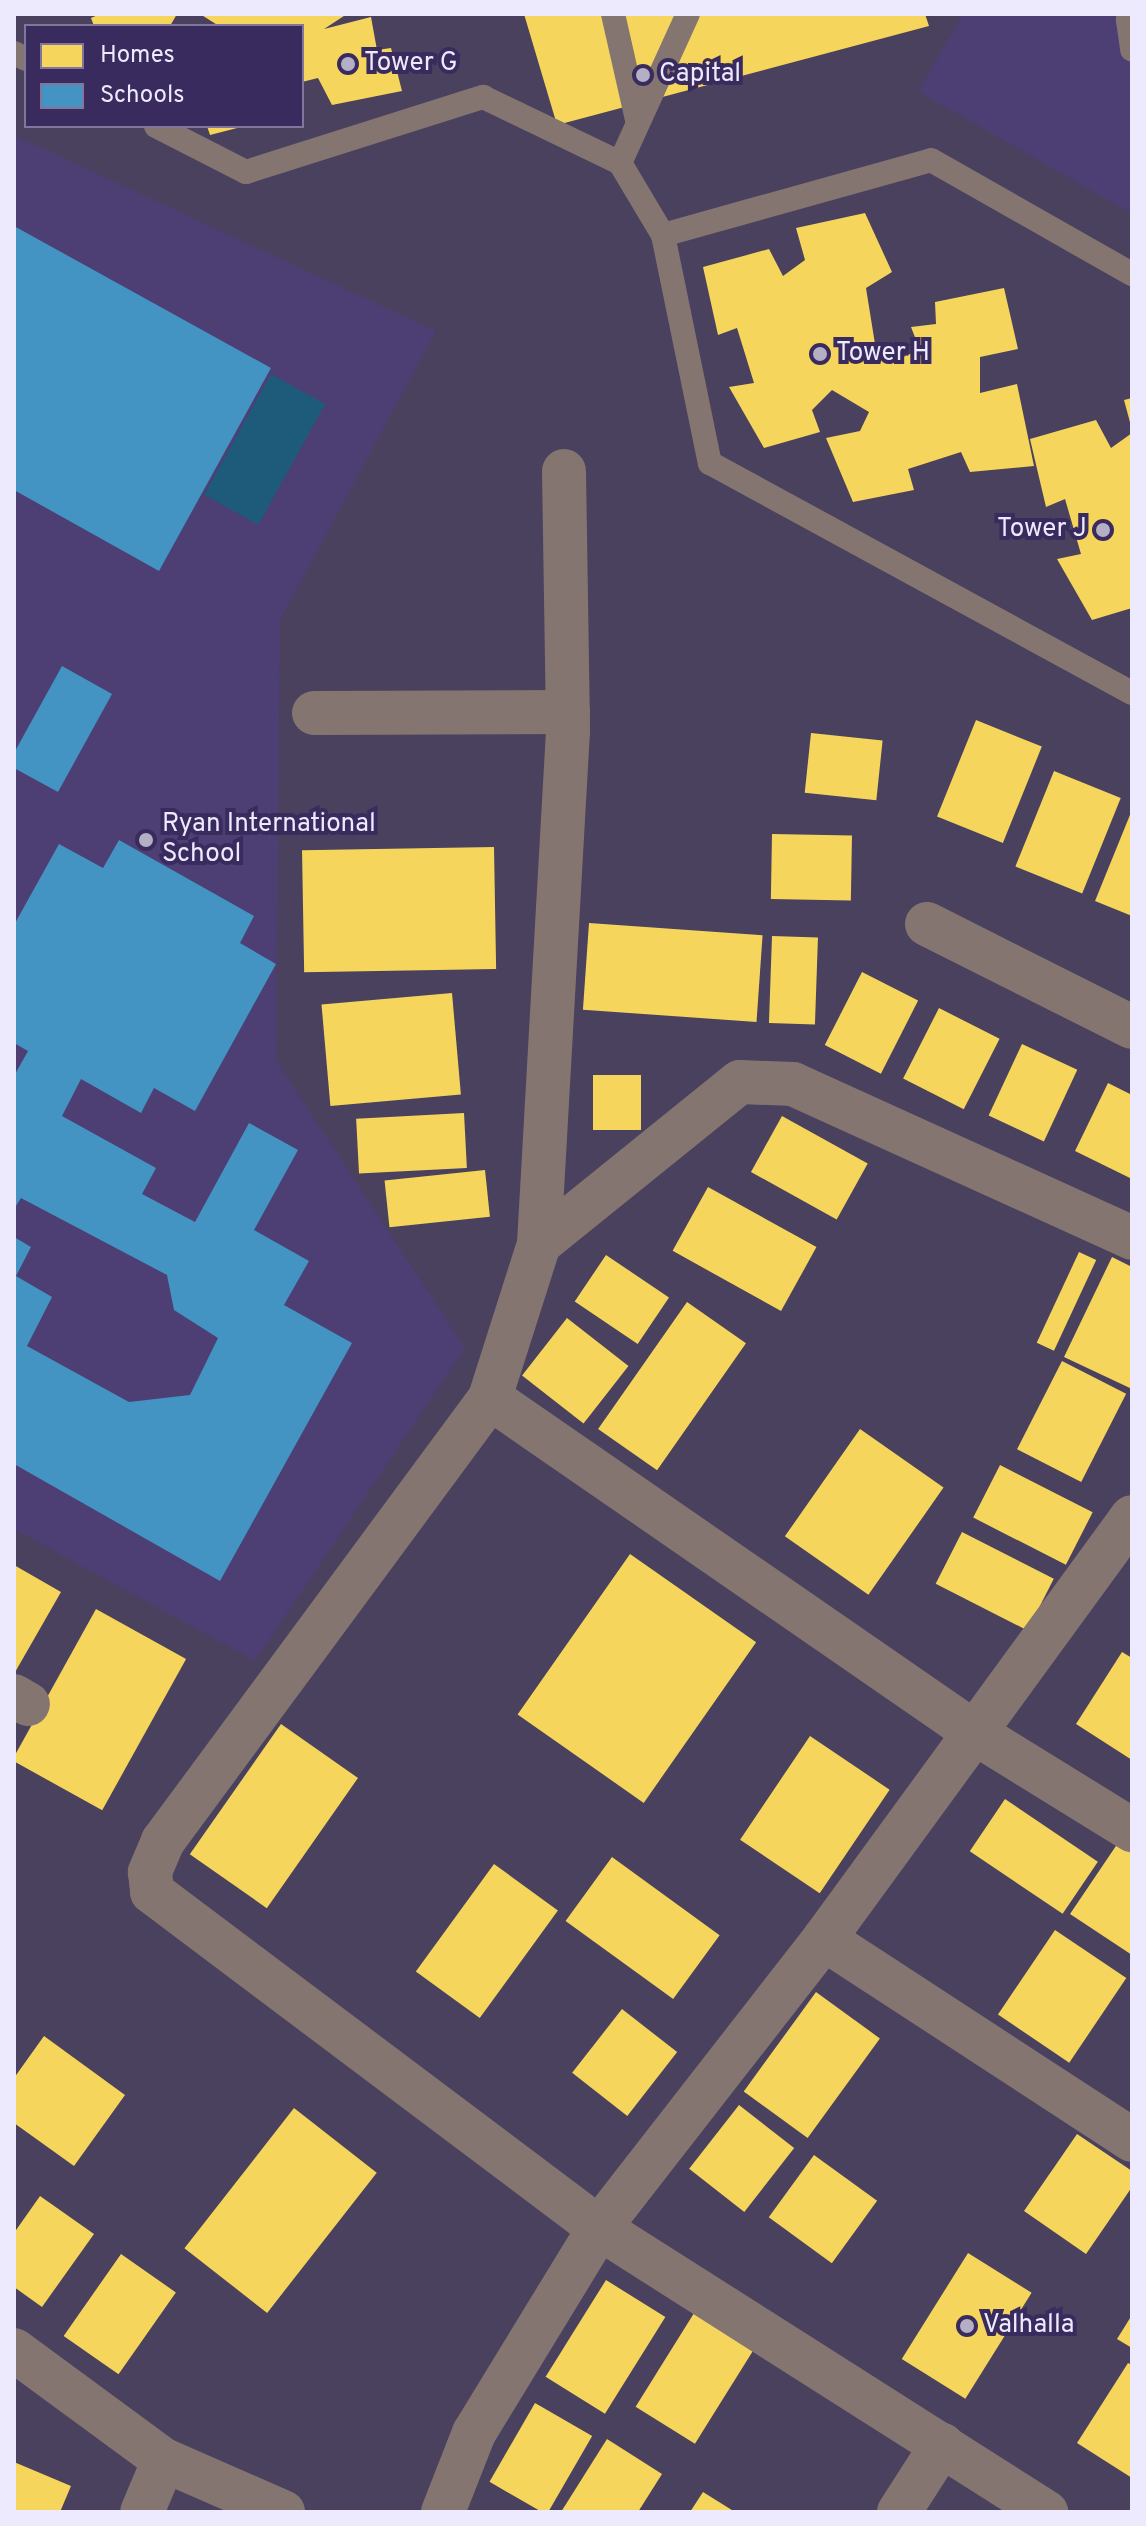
<!DOCTYPE html>
<html>
<head>
<meta charset="utf-8">
<style>
	body { margin:0 }
	#map { position:relative; width:1146px; height:2526px; overflow:hidden; background:#49415d; font-family:Overpass,sans-serif }
	div>[style] { position:absolute }
	[style*='--x'] { left:calc(var(--x)*1px); top:calc(var(--y)*1px); width:calc(var(--w)*1px); rotate:calc(var(--a)*1deg) }
	.built>* { inset:0; background:#4d3f74 }
	.water>* { inset:0; background:#1e5a7a; transform-origin:0 0 }
	.homes>* { inset:0; background:#f6d55c; transform-origin:0 0 }
	.schools>* { inset:0; background:#4393c3 }
	.lane>* { height:24px; margin:-12px; padding:0 12px; transform-origin:12px; border-radius:12px; background:#847571 }
	.street>* { height:44px; margin:-22px; padding:0 22px; transform-origin:22px; border-radius:22px; background:#847571 }
	.dots>* { width:22px; height:22px; translate:-50% -50%; box-sizing:border-box; border:4px solid #392b5d; border-radius:50% }
	span { translate:-50% -50%; white-space:nowrap; text-align:center; line-height:1.15; -webkit-text-stroke:8px #392b5d; paint-order:stroke }
	.poi-label { font-size:26px; color:#edeafd }
	.left { translate:0 -50%; text-align:left }
	.right { translate:-100% -50%; text-align:right }
	.frame { position:absolute; inset:0; border:16px solid #edeafd; pointer-events:none }
	.legend { position:absolute; left:24px; top:24px; width:280px; height:104px; box-sizing:border-box; background:#392b5d; border:2px solid #81779d; margin:0; padding:10px 14px; list-style:none; font-size:24px; color:#edeafd }
	.legend li { display:flex; align-items:center; gap:16px; height:40px }
	.legend b { width:40px; border:2px solid #81779d }
</style>
</head>
<body>
<div id="map">
	<div class="built">
		<div style="clip-path:polygon(963px 14px,1132px 14px,1132px 214px,918px 91px)"></div>
		<div style="clip-path:polygon(14px 135px,436px 331px,280px 620px,276px 1060px,465px 1348px,255px 1661px,14px 1529px)"></div>
	</div>
	<div class="water">
		<div style="left:271px;top:374px;width:62px;height:138px;rotate:29deg"></div>
	</div>
	<div class="homes">
		<div style="clip-path:polygon(100px 14px,177px 14px,170px 26px,94px 26px,91px 18px)"></div>
		<div style="clip-path:polygon(200px 14px,347px 14px,324px 29px,371px 17px,377px 50px,391px 48px,402px 91px,332px 105px,318px 78px,302px 82px,302px 26px,219px 26px)"></div>
		<div style="clip-path:polygon(524px 14px,925px 14px,929px 26px,557px 125px)"></div>
		<div style="clip-path:polygon(207px 126px,241px 126px,241px 127px,210px 135px)"></div>
		<div style="clip-path:polygon(865px 213px,892px 272px,866px 288px,875px 344px,903px 357px,920px 350px,911px 327px,936px 324px,935px 302px,1004px 288px,1018px 349px,980px 357px,980px 393px,1017px 384px,1034px 466px,970px 472px,961px 452px,908px 469px,914px 490px,853px 502px,826px 438px,860px 431px,869px 412px,832px 390px,812px 410px,820px 432px,764px 448px,729px 387px,754px 383px,737px 328px,718px 335px,703px 267px,769px 249px,783px 276px,805px 260px,796px 228px)"></div>
		<div style="clip-path:polygon(1132px 398px,1132px 426px,1131px 426px,1124px 400px)"></div>
		<div style="clip-path:polygon(1096px 420px,1111px 448px,1132px 433px,1132px 608px,1092px 620px,1057px 559px,1081px 554px,1065px 499px,1046px 507px,1030px 439px)"></div>
		<div style="left:976px;top:720px;width:71px;height:104px;rotate:22deg"></div>
		<div style="left:811px;top:733px;width:72px;height:60px;rotate:6deg"></div>
		<div style="left:1054px;top:771px;width:72px;height:103px;rotate:22deg"></div>
		<div style="clip-path:polygon(1132px 810px,1132px 916px,1095px 901px)"></div>
		<div style="left:772px;top:834px;width:80px;height:65px;rotate:1deg"></div>
		<div style="left:494px;top:847px;width:122px;height:192px;rotate:89deg"></div>
		<div style="left:589px;top:923px;width:174px;height:87px;rotate:4deg"></div>
		<div style="left:772px;top:936px;width:46px;height:87px;rotate:2deg"></div>
		<div style="left:862px;top:972px;width:63px;height:82px;rotate:27deg"></div>
		<div style="left:452px;top:993px;width:102px;height:131px;rotate:85deg"></div>
		<div style="left:939px;top:1008px;width:68px;height:79px;rotate:27deg"></div>
		<div style="left:1022px;top:1044px;width:61px;height:79px;rotate:25deg"></div>
		<div style="left:593px;top:1075px;width:48px;height:55px"></div>
		<div style="clip-path:polygon(1108px 1083px,1132px 1095px,1130px 1178px,1075px 1151px)"></div>
		<div style="left:464px;top:1113px;width:55px;height:108px;rotate:87deg"></div>
		<div style="left:782px;top:1116px;width:98px;height:64px;rotate:29deg"></div>
		<div style="left:485px;top:1170px;width:47px;height:101px;rotate:84deg"></div>
		<div style="left:708px;top:1187px;width:124px;height:73px;rotate:29deg"></div>
		<div style="left:1079px;top:1252px;width:19px;height:100px;rotate:25deg"></div>
		<div style="left:606px;top:1255px;width:76px;height:56px;rotate:34deg"></div>
		<div style="clip-path:polygon(1112px 1257px,1132px 1267px,1132px 1389px,1064px 1357px)"></div>
		<div style="left:687px;top:1302px;width:72px;height:155px;rotate:35deg"></div>
		<div style="left:567px;top:1318px;width:78px;height:73px;rotate:38deg"></div>
		<div style="left:1062px;top:1361px;width:72px;height:99px;rotate:27deg"></div>
		<div style="left:860px;top:1429px;width:102px;height:131px;rotate:35deg"></div>
		<div style="left:1000px;top:1465px;width:104px;height:59px;rotate:27deg"></div>
		<div style="left:962px;top:1532px;width:103px;height:58px;rotate:27deg"></div>
		<div style="left:630px;top:1554px;width:154px;height:196px;rotate:35deg"></div>
		<div style="clip-path:polygon(14px 1565px,61px 1592px,14px 1674px)"></div>
		<div style="left:96px;top:1609px;width:103px;height:173px;rotate:29deg"></div>
		<div style="clip-path:polygon(1122px 1652px,1132px 1658px,1132px 1760px,1076px 1724px)"></div>
		<div style="left:281px;top:1724px;width:94px;height:159px;rotate:35deg"></div>
		<div style="left:810px;top:1736px;width:96px;height:125px;rotate:34deg"></div>
		<div style="left:1005px;top:1799px;width:112px;height:63px;rotate:34deg"></div>
		<div style="clip-path:polygon(1122px 1837px,1132px 1844px,1132px 1955px,1070px 1914px)"></div>
		<div style="left:612px;top:1857px;width:133px;height:79px;rotate:36deg"></div>
		<div style="left:494px;top:1864px;width:79px;height:133px;rotate:36deg"></div>
		<div style="left:1055px;top:1930px;width:86px;height:102px;rotate:34deg"></div>
		<div style="left:816px;top:1992px;width:79px;height:123px;rotate:36deg"></div>
		<div style="left:622px;top:2009px;width:70px;height:81px;rotate:38deg"></div>
		<div style="clip-path:polygon(44px 2036px,125px 2095px,74px 2166px,14px 2123px,14px 2078px)"></div>
		<div style="left:739px;top:2105px;width:70px;height:81px;rotate:38deg"></div>
		<div style="left:294px;top:2108px;width:105px;height:178px;rotate:38deg"></div>
		<div style="clip-path:polygon(1077px 2134px,1132px 2171px,1132px 2187px,1086px 2254px,1024px 2211px)"></div>
		<div style="left:814px;top:2155px;width:78px;height:77px;rotate:36deg"></div>
		<div style="clip-path:polygon(40px 2196px,94px 2234px,42px 2307px,14px 2287px,14px 2233px)"></div>
		<div style="left:968px;top:2253px;width:75px;height:125px;rotate:32deg"></div>
		<div style="left:121px;top:2254px;width:67px;height:100px;rotate:35deg"></div>
		<div style="left:606px;top:2280px;width:70px;height:114px;rotate:32deg"></div>
		<div style="left:696px;top:2310px;width:70px;height:114px;rotate:32deg"></div>
		<div style="clip-path:polygon(1132px 2315px,1132px 2348px,1117px 2339px)"></div>
		<div style="clip-path:polygon(1128px 2363px,1132px 2365px,1132px 2478px,1077px 2443px)"></div>
		<div style="left:535px;top:2403px;width:66px;height:91px;rotate:30deg"></div>
		<div style="clip-path:polygon(607px 2439px,662px 2474px,638px 2512px,561px 2512px)"></div>
		<div style="clip-path:polygon(14px 2462px,71px 2486px,60px 2512px,14px 2512px)"></div>
		<div style="clip-path:polygon(703px 2492px,735px 2512px,690px 2512px)"></div>
	</div>
	<div class="schools">
		<div style="clip-path:polygon(14px 226px,271px 368px,159px 571px,14px 490px)"></div>
		<div style="clip-path:polygon(62px 666px,112px 694px,58px 792px,14px 768px,14px 753px)"></div>
		<div style="clip-path:polygon(119px 840px,254px 916px,240px 943px,276px 964px,195px 1111px,154px 1088px,141px 1113px,81px 1079px,62px 1116px,156px 1168px,142px 1194px,195px 1222px,249px 1123px,298px 1150px,254px 1230px,309px 1261px,284px 1305px,352px 1343px,220px 1581px,14px 1464px,14px 1237px,31px 1247px,16px 1276px,52px 1297px,27px 1346px,129px 1402px,190px 1395px,218px 1338px,174px 1310px,167px 1275px,21px 1198px,14px 1209px,14px 1076px,28px 1051px,14px 1043px,14px 925px,59px 844px,103px 868px)"></div>
	</div>
	<div class="lane">
		<div style="--x:613;--y:14;--w:109;--a:77.2"></div>
		<div style="--x:1131;--y:14;--w:7;--a:117"></div>
		<div style="--x:1128;--y:20;--w:30;--a:82"></div>
		<div style="--x:14;--y:53;--w:13;--a:27"></div>
		<div style="--x:156;--y:126;--w:101;--a:27.1"></div>
		<div style="--x:246;--y:172;--w:249;--a:-17.6"></div>
		<div style="--x:483;--y:97;--w:152;--a:25.7"></div>
		<div style="--x:620;--y:163;--w:84;--a:59.2"></div>
		<div style="--x:663;--y:235;--w:233;--a:78.4"></div>
		<div style="--x:710;--y:463;--w:481;--a:28.6"></div>
		<div style="--x:620;--y:163;--w:164;--a:-65.5"></div>
		<div style="--x:663;--y:235;--w:278;--a:-15.6"></div>
		<div style="--x:931;--y:160;--w:231;--a:29.6"></div>
	</div>
	<div class="street">
		<div style="--x:564;--y:471;--w:260;--a:89.1"></div>
		<div style="--x:568;--y:731;--w:514;--a:93.24"></div>
		<div style="--x:539;--y:1244;--w:162;--a:107.7"></div>
		<div style="--x:490;--y:1398;--w:551;--a:126.43"></div>
		<div style="--x:163;--y:1841;--w:34;--a:113"></div>
		<div style="--x:150;--y:1872;--w:20;--a:84"></div>
		<div style="--x:152;--y:1892;--w:559;--a:36.93"></div>
		<div style="--x:599;--y:2228;--w:530;--a:32.43"></div>
		<div style="--x:314;--y:713;--w:254;--a:-0.2"></div>
		<div style="--x:927;--y:924;--w:229;--a:26.7"></div>
		<div style="--x:539;--y:1244;--w:258;--a:-38.9"></div>
		<div style="--x:740;--y:1082;--w:53;--a:2.2"></div>
		<div style="--x:793;--y:1084;--w:372;--a:24.4"></div>
		<div style="--x:490;--y:1398;--w:589;--a:34.63"></div>
		<div style="--x:975;--y:1733;--w:185;--a:31.7"></div>
		<div style="--x:14;--y:1696;--w:16;--a:30"></div>
		<div style="--x:824;--y:1939;--w:368;--a:33.1"></div>
		<div style="--x:14;--y:2350;--w:186;--a:36.3"></div>
		<div style="--x:164;--y:2460;--w:56;--a:112.9"></div>
		<div style="--x:164;--y:2460;--w:130;--a:23.6"></div>
		<div style="--x:443;--y:2512;--w:85;--a:-68.6"></div>
		<div style="--x:474;--y:2433;--w:240;--a:-58.6"></div>
		<div style="--x:599;--y:2228;--w:366;--a:-52.1"></div>
		<div style="--x:824;--y:1939;--w:522;--a:-53.88"></div>
		<div style="--x:899;--y:2512;--w:80;--a:-57.3"></div>
	</div>
	<div class="dots">
		<div style="left:348px;top:64px;background:#b4afc5"></div>
		<div style="left:643px;top:75px;background:#b4afc5"></div>
		<div style="left:820px;top:354px;background:#b4afc5"></div>
		<div style="left:1103px;top:530px;background:#b4afc5"></div>
		<div style="left:146px;top:840px;background:#b4afc5"></div>
		<div style="left:967px;top:2326px;background:#b4afc5"></div>
	</div>
	<div class="poi-label">
		<span class="left" style="left:364px;top:64px">Tower G</span>
		<span class="left" style="left:659px;top:75px">Capital</span>
		<span class="left" style="left:836px;top:354px">Tower H</span>
		<span class="right" style="left:1087px;top:530px">Tower J</span>
		<span class="left" style="left:162px;top:840px">Ryan International<br>School</span>
		<span class="left" style="left:983px;top:2326px">Valhalla</span>
	</div>
	<div class="frame"></div>
	<ul class="legend">
	<li><b style="height:22px;background:#f6d55c"></b>Homes</li>
	<li><b style="height:22px;background:#4393c3"></b>Schools</li>
	</ul>
</div>
</body>
</html>
